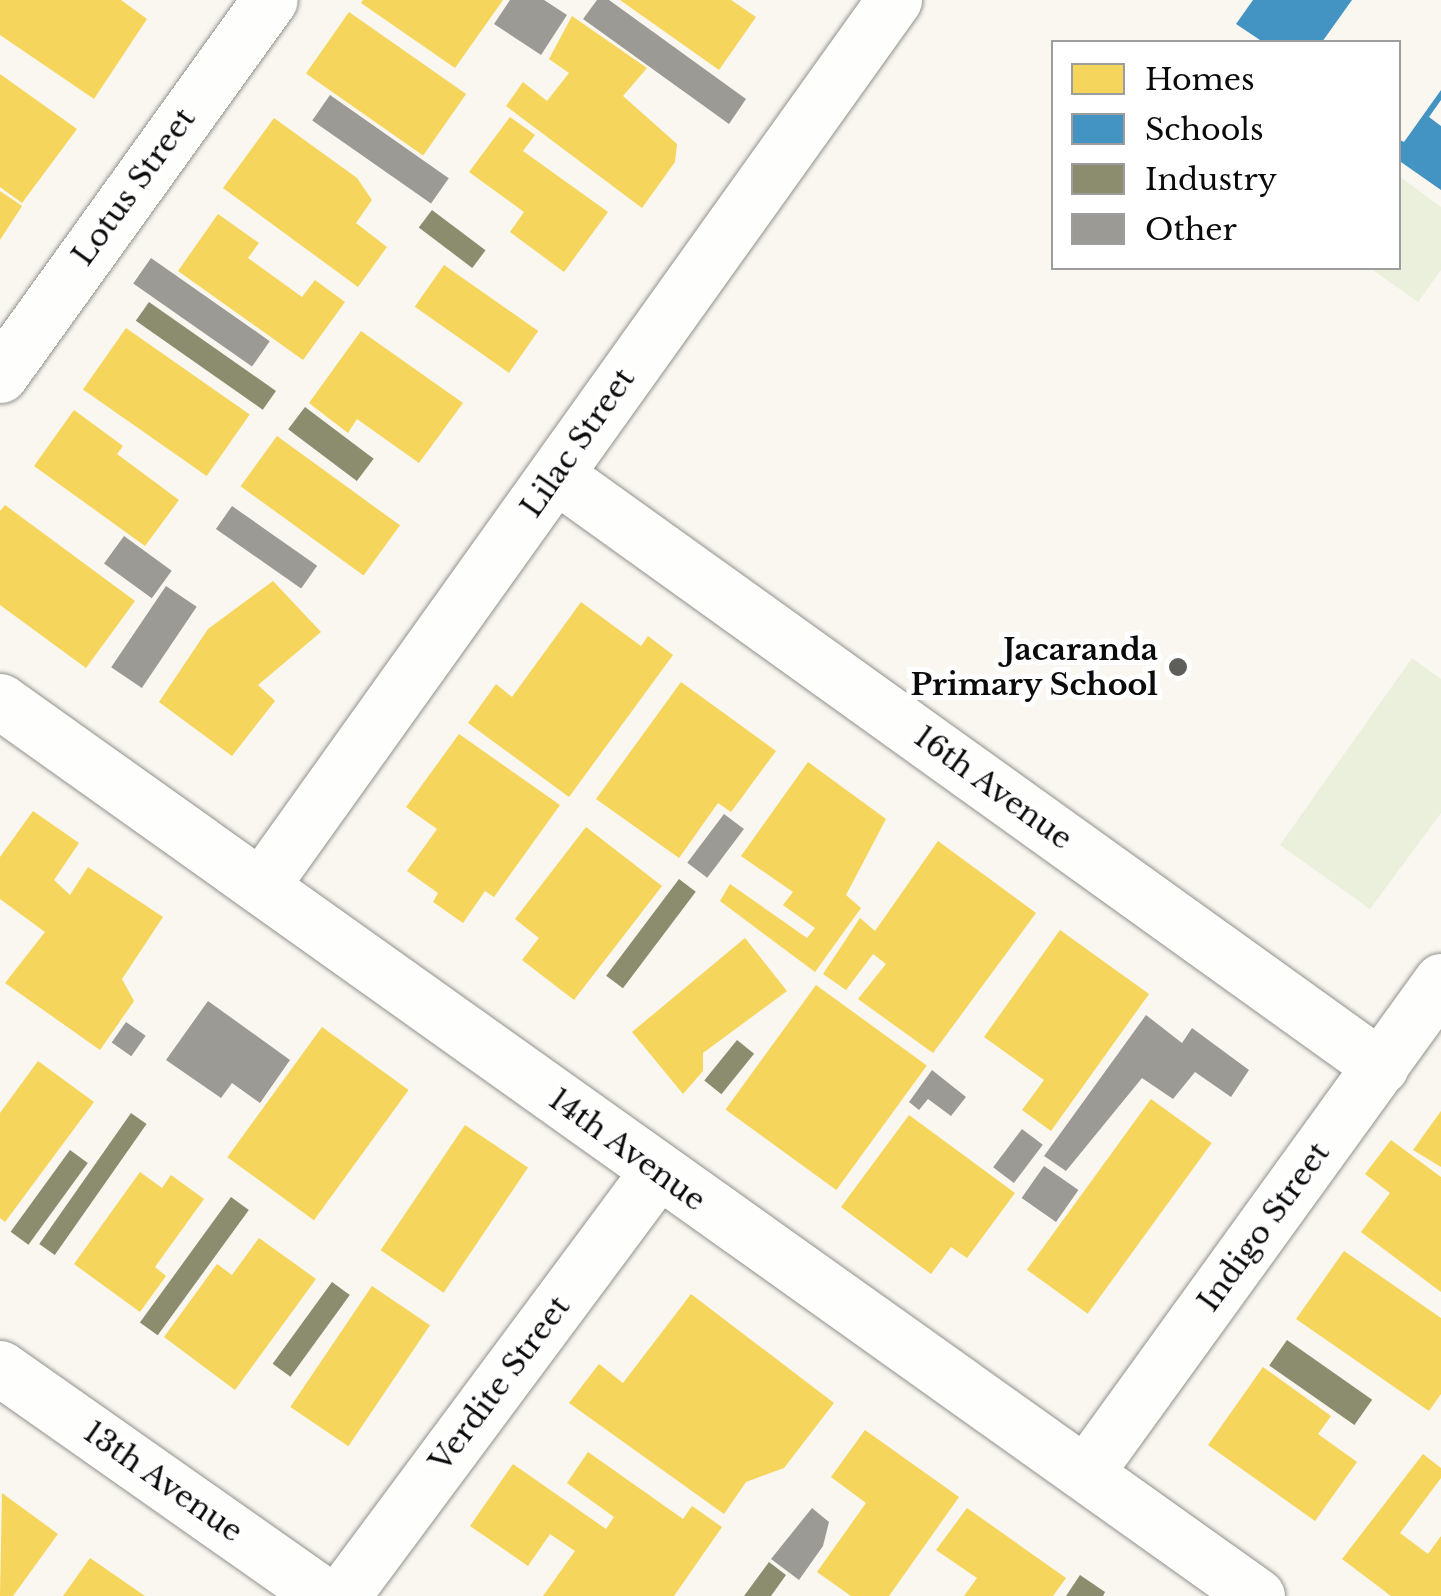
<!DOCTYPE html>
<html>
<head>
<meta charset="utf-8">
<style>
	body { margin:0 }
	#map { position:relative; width:1441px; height:1596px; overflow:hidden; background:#f9f7ef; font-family:"Libre Baskerville",serif }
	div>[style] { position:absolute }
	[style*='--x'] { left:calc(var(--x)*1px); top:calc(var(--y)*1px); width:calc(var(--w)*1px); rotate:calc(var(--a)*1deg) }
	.pitch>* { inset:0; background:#eaf0db }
	.homes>* { inset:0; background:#f6d55c; transform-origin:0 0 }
	.schools>* { inset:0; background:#4393c3 }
	.industry>* { inset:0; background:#8c8c6e; transform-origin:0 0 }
	.building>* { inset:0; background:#9c9a95; transform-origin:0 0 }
	.roads { filter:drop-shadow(0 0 2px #92918e) drop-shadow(0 0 2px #92918e) }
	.street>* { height:55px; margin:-27.5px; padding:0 27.5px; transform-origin:27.5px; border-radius:27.5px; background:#fefefd }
	.dots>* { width:28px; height:28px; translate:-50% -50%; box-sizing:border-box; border:5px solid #fff; border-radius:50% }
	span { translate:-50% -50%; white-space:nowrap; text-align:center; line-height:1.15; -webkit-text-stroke:10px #fff; paint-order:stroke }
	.street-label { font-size:30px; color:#0b0b0b }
	.poi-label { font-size:30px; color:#0b0b0b; font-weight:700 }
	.right { translate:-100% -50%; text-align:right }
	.legend { position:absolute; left:1051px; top:40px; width:350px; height:230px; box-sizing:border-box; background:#fff; border:2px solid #9d9d9d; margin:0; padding:12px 18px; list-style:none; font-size:30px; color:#0b0b0b }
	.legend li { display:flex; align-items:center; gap:20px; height:50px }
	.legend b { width:50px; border:2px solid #9d9d9d }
</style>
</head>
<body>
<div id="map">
	<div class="pitch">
		<div style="clip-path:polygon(1399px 176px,1441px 207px,1441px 270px,1418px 302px,1370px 268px,1398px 268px)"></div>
		<div style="clip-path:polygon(1412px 658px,1441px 679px,1441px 813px,1370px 909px,1280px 845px)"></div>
	</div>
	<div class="homes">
		<div style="clip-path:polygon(0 0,121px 0,147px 19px,94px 99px,0 35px)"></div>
		<div style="clip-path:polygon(363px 0,503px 0,455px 68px,361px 3px)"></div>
		<div style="clip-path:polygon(620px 0,731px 0,756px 17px,719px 70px)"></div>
		<div style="left:349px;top:12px;width:143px;height:75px;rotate:35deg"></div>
		<div style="clip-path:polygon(572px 16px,647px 68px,623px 96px,677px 144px,675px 162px,642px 208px,506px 106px,523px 82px,547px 101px,569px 73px,549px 59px)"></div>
		<div style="clip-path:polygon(0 74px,77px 129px,22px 203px,0 187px)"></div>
		<div style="clip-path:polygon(510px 117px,535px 135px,523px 151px,608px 212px,564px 272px,510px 232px,524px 212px,469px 172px)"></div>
		<div style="clip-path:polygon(274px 118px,357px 178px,372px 200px,356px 223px,387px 247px,358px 287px,223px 188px)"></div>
		<div style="clip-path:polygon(0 191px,22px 206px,0 240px)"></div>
		<div style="clip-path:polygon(218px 214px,259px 243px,248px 258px,302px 297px,315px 280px,345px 302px,303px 360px,178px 271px)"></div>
		<div style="left:444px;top:265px;width:115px;height:51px;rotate:35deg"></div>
		<div style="left:126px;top:328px;width:151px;height:75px;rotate:35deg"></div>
		<div style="clip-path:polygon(361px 331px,463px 403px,419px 463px,357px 419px,348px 433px,309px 403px)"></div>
		<div style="clip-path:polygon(74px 410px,123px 446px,117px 454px,179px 500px,145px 546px,34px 466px)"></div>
		<div style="left:277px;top:436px;width:152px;height:62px;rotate:36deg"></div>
		<div style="clip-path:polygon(5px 505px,135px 601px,86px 668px,0 605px,0 511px)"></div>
		<div style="clip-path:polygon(273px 581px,321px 632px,258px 685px,275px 701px,232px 756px,159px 702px,208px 629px)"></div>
		<div style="clip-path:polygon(581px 602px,641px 646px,648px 636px,673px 655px,569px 797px,468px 723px,496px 684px,512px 697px)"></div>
		<div style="clip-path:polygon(681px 682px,776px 751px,731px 812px,718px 803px,679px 858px,596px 799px)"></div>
		<div style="clip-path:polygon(459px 734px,560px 805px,494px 897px,485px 891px,463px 923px,433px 902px,438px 893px,407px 871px,437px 829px,406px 807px)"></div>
		<div style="clip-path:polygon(808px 762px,886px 819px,846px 895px,861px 908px,815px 972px,720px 901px,730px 884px,807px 938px,815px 928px,783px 905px,793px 892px,741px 856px)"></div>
		<div style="clip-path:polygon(33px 811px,79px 843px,54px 880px,70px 895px,88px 867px,163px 917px,122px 979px,134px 1001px,100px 1050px,5px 983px,45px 932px,0 899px,0 857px)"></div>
		<div style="clip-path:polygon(586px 827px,662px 886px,574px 1000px,522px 960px,539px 938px,515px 919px)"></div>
		<div style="clip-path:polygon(938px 841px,1036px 913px,933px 1053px,858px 999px,886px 964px,873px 954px,846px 990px,823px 974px,860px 918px,875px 931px)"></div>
		<div style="clip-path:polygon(1060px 930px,1149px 994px,1051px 1131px,1022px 1110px,1044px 1080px,984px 1037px)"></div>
		<div style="clip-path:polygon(745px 938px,787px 991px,703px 1053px,703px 1071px,683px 1094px,632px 1032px)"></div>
		<div style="left:816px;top:985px;width:137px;height:154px;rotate:36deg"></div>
		<div style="left:322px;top:1027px;width:107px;height:161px;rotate:36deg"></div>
		<div style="clip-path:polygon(38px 1061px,94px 1102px,5px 1222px,0 1218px,0 1113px)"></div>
		<div style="left:1151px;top:1099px;width:75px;height:211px;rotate:36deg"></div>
		<div style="clip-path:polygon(1441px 1111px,1441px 1167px,1413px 1150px)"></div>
		<div style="clip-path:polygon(909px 1115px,1015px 1193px,967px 1258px,951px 1247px,931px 1274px,841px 1207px)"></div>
		<div style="left:465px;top:1125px;width:76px;height:151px;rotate:34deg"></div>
		<div style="clip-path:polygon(1391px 1140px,1441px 1177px,1441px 1292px,1361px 1232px,1390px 1193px,1365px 1174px)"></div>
		<div style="clip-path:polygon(140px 1172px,162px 1188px,171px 1175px,204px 1199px,155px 1267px,166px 1276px,140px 1312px,74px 1264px)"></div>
		<div style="clip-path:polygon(259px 1238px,316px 1279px,235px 1390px,164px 1337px,217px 1264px,232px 1275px)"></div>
		<div style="clip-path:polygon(1344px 1251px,1441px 1318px,1441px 1394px,1429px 1411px,1296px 1319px)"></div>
		<div style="left:372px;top:1286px;width:70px;height:146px;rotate:34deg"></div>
		<div style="clip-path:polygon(691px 1294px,834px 1403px,784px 1468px,746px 1482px,724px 1514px,569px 1403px,599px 1364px,623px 1383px)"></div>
		<div style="clip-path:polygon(1263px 1367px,1331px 1416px,1318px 1434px,1357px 1462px,1315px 1521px,1208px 1445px)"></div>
		<div style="clip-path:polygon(865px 1430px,959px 1497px,889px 1596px,851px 1596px,817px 1572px,866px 1503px,831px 1477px)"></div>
		<div style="clip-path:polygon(588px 1452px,683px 1519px,692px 1506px,722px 1527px,674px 1596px,543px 1596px,575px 1551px,550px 1534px,528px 1566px,470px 1526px,513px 1464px,606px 1529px,614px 1517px,567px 1483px)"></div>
		<div style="clip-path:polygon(1423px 1454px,1441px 1468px,1441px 1478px,1400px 1533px,1428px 1554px,1441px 1536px,1441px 1596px,1391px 1596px,1342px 1559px)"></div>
		<div style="clip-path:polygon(2px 1493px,58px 1534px,13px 1596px,0 1596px)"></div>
		<div style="clip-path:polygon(967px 1508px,1066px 1578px,1053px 1596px,964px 1596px,977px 1578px,936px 1550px)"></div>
		<div style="clip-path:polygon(90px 1558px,145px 1596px,63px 1596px)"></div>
	</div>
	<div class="schools">
		<div style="clip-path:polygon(1253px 0,1352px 0,1322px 42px,1263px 42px,1236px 24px)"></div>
		<div style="clip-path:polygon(1441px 90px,1441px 100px,1429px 117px,1441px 126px,1441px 190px,1398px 160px,1398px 139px,1404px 142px)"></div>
	</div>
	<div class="industry">
		<div style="left:432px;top:210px;width:67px;height:22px;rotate:37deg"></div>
		<div style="left:149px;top:302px;width:155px;height:23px;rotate:35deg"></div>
		<div style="left:305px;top:407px;width:86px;height:28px;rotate:37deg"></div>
		<div style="left:679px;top:879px;width:21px;height:121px;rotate:37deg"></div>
		<div style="left:737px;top:1040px;width:22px;height:52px;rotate:39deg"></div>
		<div style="left:131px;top:1113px;width:19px;height:160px;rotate:35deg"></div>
		<div style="left:70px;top:1150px;width:22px;height:101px;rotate:36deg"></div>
		<div style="left:231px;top:1197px;width:22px;height:155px;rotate:36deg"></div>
		<div style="left:332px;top:1282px;width:22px;height:101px;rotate:36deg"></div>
		<div style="left:1287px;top:1340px;width:104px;height:31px;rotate:35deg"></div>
		<div style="clip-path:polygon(769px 1562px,786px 1575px,771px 1596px,744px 1596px)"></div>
		<div style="clip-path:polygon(1080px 1575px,1105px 1592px,1103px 1596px,1066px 1596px)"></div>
	</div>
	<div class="building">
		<div style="clip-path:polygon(510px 0,544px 0,567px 15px,541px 55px,494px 24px)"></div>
		<div style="clip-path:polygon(597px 0,609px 0,746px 99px,729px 124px,583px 19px)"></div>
		<div style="left:330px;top:95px;width:145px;height:31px;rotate:35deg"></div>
		<div style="left:151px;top:258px;width:145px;height:31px;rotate:35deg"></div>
		<div style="left:232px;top:506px;width:104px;height:28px;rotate:35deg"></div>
		<div style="left:124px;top:536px;width:59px;height:34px;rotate:36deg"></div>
		<div style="left:166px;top:586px;width:37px;height:98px;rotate:34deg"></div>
		<div style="left:724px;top:814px;width:25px;height:61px;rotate:37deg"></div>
		<div style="clip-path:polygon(208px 1001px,290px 1060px,260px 1103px,232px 1083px,221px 1098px,166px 1060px)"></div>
		<div style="clip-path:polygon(1146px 1015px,1182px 1043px,1192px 1028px,1249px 1070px,1231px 1097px,1195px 1072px,1173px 1099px,1142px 1078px,1066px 1171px,1044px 1156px)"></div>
		<div style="left:126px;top:1022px;width:24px;height:25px;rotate:35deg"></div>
		<div style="clip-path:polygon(932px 1070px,966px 1097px,951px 1116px,928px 1099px,919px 1110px,909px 1102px)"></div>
		<div style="left:1022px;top:1129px;width:26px;height:48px;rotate:37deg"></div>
		<div style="left:1044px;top:1166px;width:42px;height:39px;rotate:35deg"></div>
		<div style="clip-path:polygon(812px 1508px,829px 1522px,823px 1546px,799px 1580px,771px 1559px)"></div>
	</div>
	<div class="roads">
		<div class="street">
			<div style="--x:0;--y:375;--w:462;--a:-54.3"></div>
			<div style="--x:556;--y:475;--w:1015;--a:35.66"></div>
			<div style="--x:0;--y:701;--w:1543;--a:35.45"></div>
			<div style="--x:261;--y:886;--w:1089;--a:-54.46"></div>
			<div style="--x:0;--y:1368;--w:397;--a:35.1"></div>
			<div style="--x:1086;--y:1472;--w:606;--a:-54.13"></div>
			<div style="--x:342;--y:1596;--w:528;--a:-53.39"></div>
		</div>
	</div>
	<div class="dots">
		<div style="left:1178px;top:667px;background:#5e5e5b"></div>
	</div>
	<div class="street-label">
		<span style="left:134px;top:187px;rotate:-54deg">Lotus Street</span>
		<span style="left:578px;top:443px;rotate:-55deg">Lilac Street</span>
		<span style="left:993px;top:788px;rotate:36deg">16th Avenue</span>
		<span style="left:627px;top:1150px;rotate:36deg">14th Avenue</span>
		<span style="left:1264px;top:1227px;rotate:-54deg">Indigo Street</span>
		<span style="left:500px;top:1384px;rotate:-53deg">Verdite Street</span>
		<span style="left:163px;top:1482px;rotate:35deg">13th Avenue</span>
	</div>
	<div class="poi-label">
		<span class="right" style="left:1158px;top:667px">Jacaranda<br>Primary School</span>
	</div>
	<ul class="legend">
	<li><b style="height:28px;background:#f6d55c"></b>Homes</li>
	<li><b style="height:28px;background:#4393c3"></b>Schools</li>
	<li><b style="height:28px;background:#8c8c6e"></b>Industry</li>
	<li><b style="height:28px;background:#9c9a95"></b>Other</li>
	</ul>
</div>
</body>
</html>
